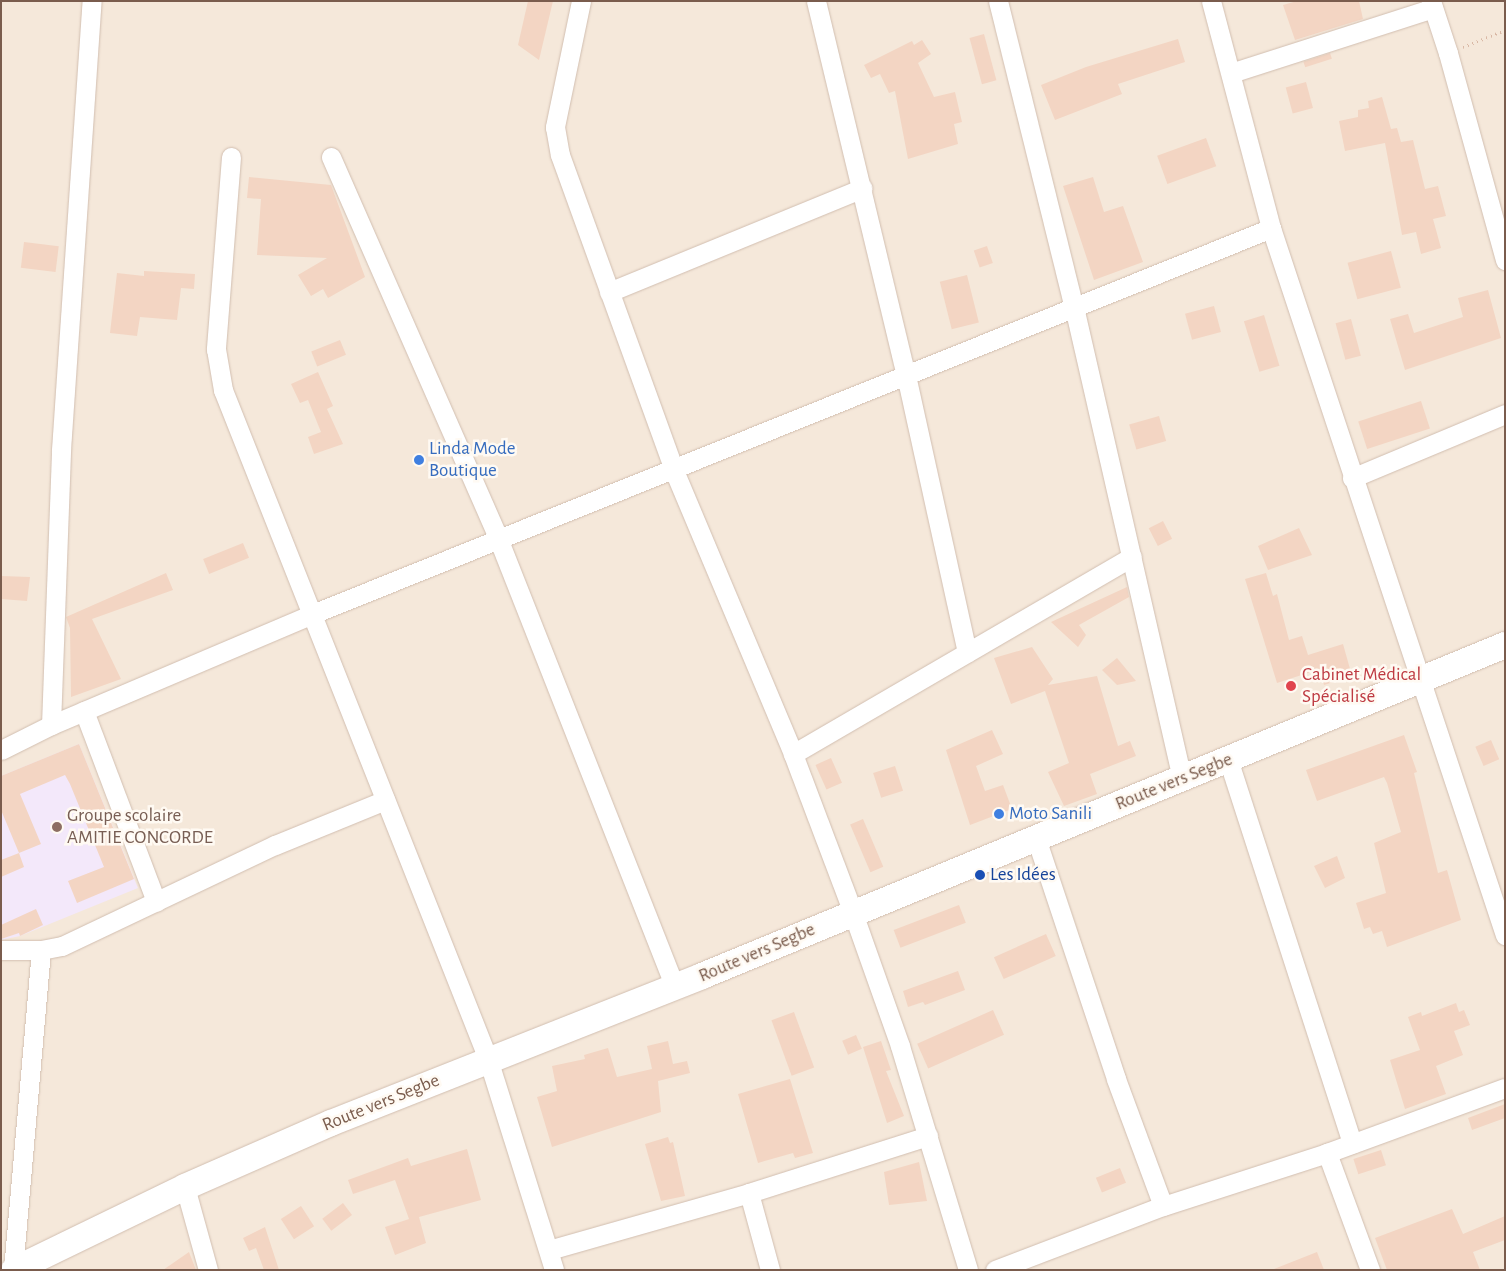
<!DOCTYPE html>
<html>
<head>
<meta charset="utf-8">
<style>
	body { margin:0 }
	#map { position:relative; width:1506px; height:1271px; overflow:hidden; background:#fdf6ec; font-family:"Alegreya Sans",sans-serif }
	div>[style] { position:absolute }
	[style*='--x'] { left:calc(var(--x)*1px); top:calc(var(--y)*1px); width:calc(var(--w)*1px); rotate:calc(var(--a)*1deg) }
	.residential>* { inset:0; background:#f5e8da; transform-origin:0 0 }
	.education>* { inset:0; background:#f3e8fa }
	.building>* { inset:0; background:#f3d5c3; transform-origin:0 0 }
	.path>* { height:3px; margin-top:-1.5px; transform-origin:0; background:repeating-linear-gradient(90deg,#d9b8a5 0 1px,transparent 0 5px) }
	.roads { filter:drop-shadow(0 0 1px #d1beb0) drop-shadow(0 0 1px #d1beb0) }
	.minor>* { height:19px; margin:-9.5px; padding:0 9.5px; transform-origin:9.5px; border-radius:9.5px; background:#fff }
	.secondary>* { height:26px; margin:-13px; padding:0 13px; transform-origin:13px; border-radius:13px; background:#fff }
	.dots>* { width:14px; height:14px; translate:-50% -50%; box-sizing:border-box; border:2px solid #fffaf3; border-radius:50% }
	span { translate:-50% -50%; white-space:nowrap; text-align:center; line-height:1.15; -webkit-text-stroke:5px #fffaf3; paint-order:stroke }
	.shop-label { font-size:19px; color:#366cbe }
	.left { translate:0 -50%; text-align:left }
	.health-label { font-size:19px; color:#be3a42 }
	.street-label { font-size:19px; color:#7a5c4d }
	.education-label { font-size:19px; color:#785e54 }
	.transit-label { font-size:19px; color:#164399 }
	.frame { position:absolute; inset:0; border:2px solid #7a5c4d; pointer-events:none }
</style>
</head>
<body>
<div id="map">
	<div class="residential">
		<div style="left:1px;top:1px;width:1504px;height:1269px"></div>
	</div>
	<div class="education">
		<div style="clip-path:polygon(79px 744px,138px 888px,20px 936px,1px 940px,1px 776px)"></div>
	</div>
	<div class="building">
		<div style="clip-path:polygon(528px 1px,553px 1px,539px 60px,518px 45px)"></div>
		<div style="clip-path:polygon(1297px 1px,1359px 1px,1363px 19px,1295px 40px,1283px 5px)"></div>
		<div style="left:984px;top:34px;width:48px;height:15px;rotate:75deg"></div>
		<div style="clip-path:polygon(1178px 39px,1185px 62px,1118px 84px,1122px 94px,1055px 120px,1041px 85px,1086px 67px)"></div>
		<div style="clip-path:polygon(922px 40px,931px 54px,918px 63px,934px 97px,955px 92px,962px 122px,954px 124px,958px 144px,908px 159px,895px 91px,889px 93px,880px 74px,871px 78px,864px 65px,912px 41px,914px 45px)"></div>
		<div style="left:1330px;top:53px;width:6px;height:28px;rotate:72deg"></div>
		<div style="left:1306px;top:82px;width:27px;height:21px;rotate:75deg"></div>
		<div style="clip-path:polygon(1382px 97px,1391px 129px,1397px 128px,1401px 142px,1413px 140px,1425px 189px,1438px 186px,1446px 216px,1433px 219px,1441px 248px,1421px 254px,1416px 232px,1402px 235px,1385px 143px,1345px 151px,1339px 121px,1358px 117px,1358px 110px,1369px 108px,1368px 101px)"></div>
		<div style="left:1206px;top:138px;width:30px;height:52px;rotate:70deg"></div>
		<div style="clip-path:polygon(249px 177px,331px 185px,365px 277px,328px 298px,323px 289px,311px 296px,298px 275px,327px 258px,257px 255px,261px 199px,247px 198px)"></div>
		<div style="clip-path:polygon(1093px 177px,1104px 212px,1123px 206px,1143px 262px,1094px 280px,1063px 186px)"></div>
		<div style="left:24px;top:242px;width:35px;height:26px;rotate:7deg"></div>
		<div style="left:987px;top:246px;width:18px;height:14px;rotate:71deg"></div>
		<div style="left:1391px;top:251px;width:38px;height:45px;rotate:75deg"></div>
		<div style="clip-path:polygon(144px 271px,195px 274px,194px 289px,181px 288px,177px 320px,140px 317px,137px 336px,110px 333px,117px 273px,144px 276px)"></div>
		<div style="left:967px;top:275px;width:49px;height:28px;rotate:76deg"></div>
		<div style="clip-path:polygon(1488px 290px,1501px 338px,1405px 370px,1390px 319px,1408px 314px,1414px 333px,1463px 317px,1458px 298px)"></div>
		<div style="left:1214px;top:306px;width:27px;height:30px;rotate:75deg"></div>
		<div style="left:1264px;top:315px;width:53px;height:21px;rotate:73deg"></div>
		<div style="left:1351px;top:319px;width:38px;height:16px;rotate:75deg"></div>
		<div style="left:340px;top:340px;width:16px;height:31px;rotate:68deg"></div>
		<div style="clip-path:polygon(318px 372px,333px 406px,327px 409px,343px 444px,314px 454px,308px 437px,321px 432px,308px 400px,300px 403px,291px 384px)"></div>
		<div style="left:1421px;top:401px;width:29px;height:66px;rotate:72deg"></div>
		<div style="left:1159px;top:416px;width:26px;height:31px;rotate:74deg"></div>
		<div style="left:1163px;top:521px;width:20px;height:16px;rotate:63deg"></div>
		<div style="clip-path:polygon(1299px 528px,1312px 555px,1268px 570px,1258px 546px)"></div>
		<div style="left:243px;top:543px;width:16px;height:43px;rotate:68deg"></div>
		<div style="clip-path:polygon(166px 573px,173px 590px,92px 619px,121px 679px,71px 697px,70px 628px,66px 617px)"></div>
		<div style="clip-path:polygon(1266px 573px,1273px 596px,1277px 594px,1289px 640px,1302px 636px,1308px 655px,1343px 644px,1352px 676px,1324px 685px,1320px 669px,1277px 683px,1245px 579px)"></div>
		<div style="clip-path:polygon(1px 576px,30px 577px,27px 601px,1px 599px)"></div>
		<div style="clip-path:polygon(1127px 587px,1129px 597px,1079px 625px,1086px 635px,1078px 647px,1051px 622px)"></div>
		<div style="clip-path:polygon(1032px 647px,1053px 679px,1048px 685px,1097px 676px,1118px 746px,1130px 741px,1136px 756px,1090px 774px,1097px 794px,1064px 806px,1048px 772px,1069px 763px,1045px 691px,1011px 704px,994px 658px)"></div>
		<div style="clip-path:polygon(1117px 658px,1136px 681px,1117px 685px,1102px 670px)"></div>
		<div style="clip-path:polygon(992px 730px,1003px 754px,976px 766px,985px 791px,1003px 785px,1012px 809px,970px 825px,946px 750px)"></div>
		<div style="clip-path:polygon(1404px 735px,1417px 772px,1414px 773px,1438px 873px,1447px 870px,1461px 920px,1387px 947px,1382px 931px,1373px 934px,1370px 927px,1364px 929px,1356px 903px,1386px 893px,1374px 843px,1401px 832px,1387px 783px,1384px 777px,1317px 801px,1306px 770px)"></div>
		<div style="left:1491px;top:740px;width:21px;height:17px;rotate:67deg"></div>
		<div style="clip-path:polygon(79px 744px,134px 879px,77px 903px,68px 881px,104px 867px,70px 784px,65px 775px,20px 794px,41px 844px,19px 853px,1px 810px,1px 776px)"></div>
		<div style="left:831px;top:758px;width:27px;height:17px;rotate:66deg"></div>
		<div style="left:895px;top:766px;width:26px;height:23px;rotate:72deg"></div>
		<div style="left:863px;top:819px;width:52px;height:14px;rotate:67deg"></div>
		<div style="clip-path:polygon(19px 853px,24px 867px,1px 877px,1px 860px)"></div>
		<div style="clip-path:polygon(1337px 856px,1345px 878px,1325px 888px,1314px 866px)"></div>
		<div style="left:959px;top:905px;width:19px;height:70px;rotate:69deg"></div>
		<div style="clip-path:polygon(36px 909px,43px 925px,20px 936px,19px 933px,1px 939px,1px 925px)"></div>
		<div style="left:1046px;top:934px;width:24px;height:57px;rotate:66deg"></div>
		<div style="clip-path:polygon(958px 971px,965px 990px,925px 1005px,923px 1002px,908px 1007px,903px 991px)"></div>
		<div style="clip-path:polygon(1456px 1003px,1459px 1012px,1464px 1010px,1470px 1025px,1454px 1031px,1463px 1055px,1436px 1066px,1446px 1094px,1405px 1109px,1390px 1060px,1420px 1050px,1408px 1017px,1421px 1012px,1422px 1016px)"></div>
		<div style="left:993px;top:1010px;width:27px;height:83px;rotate:66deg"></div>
		<div style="left:794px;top:1012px;width:59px;height:24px;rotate:70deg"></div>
		<div style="left:856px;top:1035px;width:15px;height:15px;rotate:67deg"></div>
		<div style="clip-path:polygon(668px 1041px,673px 1064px,687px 1061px,690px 1073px,658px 1081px,661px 1112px,552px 1147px,537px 1097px,557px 1091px,552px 1066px,585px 1059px,584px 1055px,608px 1048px,617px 1077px,652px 1069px,647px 1046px)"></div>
		<div style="clip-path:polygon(881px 1041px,891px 1070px,886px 1071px,904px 1116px,887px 1123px,863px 1047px)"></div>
		<div style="clip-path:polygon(790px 1079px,813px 1153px,795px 1158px,793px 1153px,758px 1163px,738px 1094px)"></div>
		<div style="clip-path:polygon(1505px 1104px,1505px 1118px,1472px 1130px,1468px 1118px)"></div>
		<div style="clip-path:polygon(668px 1137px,670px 1143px,673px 1142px,685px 1196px,661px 1201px,645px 1144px)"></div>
		<div style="clip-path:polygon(467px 1149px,481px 1200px,419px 1217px,426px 1243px,395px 1255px,385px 1227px,409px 1219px,395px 1180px,353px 1194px,348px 1180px,408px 1158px,411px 1166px)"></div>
		<div style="left:1381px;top:1150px;width:16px;height:29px;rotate:72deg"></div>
		<div style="clip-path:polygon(919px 1162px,927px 1201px,889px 1205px,884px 1172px)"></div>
		<div style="left:1120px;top:1168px;width:16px;height:26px;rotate:68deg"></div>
		<div style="left:343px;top:1203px;width:15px;height:26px;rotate:53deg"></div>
		<div style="left:301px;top:1206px;width:24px;height:24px;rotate:57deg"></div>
		<div style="clip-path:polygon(1452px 1209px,1463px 1234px,1505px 1216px,1505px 1240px,1473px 1252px,1480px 1270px,1387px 1270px,1375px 1238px)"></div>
		<div style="clip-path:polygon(265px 1227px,279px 1270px,264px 1270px,256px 1248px,249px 1251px,243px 1238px)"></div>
		<div style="clip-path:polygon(189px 1252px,196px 1270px,163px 1270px)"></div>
		<div style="clip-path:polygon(1317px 1252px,1324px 1270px,1274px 1270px,1274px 1269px)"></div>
	</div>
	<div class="path">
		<div style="--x:1463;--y:47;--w:45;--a:-22"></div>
	</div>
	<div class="roads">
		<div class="minor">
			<div style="--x:581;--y:1;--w:129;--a:101.7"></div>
			<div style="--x:555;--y:127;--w:28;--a:80"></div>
			<div style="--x:560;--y:155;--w:333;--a:70.1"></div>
			<div style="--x:673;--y:468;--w:310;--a:67.2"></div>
			<div style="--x:793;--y:754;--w:170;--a:69.3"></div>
			<div style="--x:853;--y:913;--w:141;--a:70.5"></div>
			<div style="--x:900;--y:1046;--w:234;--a:73.1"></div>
			<div style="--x:816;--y:1;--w:385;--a:76.5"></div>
			<div style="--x:906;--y:375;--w:284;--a:77.6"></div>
			<div style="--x:998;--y:1;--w:315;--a:76.1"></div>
			<div style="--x:1074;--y:307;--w:484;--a:77.1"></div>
			<div style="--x:1211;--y:1;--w:235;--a:75.2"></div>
			<div style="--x:1271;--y:228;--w:745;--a:71.69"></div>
			<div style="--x:1431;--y:1;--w:55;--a:71.9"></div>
			<div style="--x:1448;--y:53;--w:215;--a:74.6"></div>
			<div style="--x:1231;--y:73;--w:212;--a:-17.8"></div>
			<div style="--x:231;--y:157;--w:193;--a:94.5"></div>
			<div style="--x:216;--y:349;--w:42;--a:80.3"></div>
			<div style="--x:223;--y:390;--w:720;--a:68.39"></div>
			<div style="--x:488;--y:1059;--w:221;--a:72.6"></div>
			<div style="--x:331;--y:157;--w:416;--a:66.3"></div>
			<div style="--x:498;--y:538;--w:483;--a:68.5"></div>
			<div style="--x:609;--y:292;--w:274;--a:-22.3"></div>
			<div style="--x:1352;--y:478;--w:166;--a:-22.7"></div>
			<div style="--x:84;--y:711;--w:204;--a:69.3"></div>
			<div style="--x:51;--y:725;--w:275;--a:-87.9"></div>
			<div style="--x:61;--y:450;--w:450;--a:-86.1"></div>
			<div style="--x:1;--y:750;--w:56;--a:-26.6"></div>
			<div style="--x:51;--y:725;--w:281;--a:-23"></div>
			<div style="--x:310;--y:615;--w:1036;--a:-21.93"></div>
			<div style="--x:793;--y:754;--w:392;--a:-30.2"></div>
			<div style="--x:1228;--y:759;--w:404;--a:72.1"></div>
			<div style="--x:1036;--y:838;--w:254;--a:71.6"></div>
			<div style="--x:1116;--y:1079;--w:135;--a:69.7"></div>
			<div style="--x:1;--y:950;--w:40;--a:0"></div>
			<div style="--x:41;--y:950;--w:21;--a:-11"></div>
			<div style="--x:62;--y:946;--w:236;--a:-25.4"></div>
			<div style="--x:275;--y:845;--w:119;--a:-22.2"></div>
			<div style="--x:1327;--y:1153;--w:125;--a:69.8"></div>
			<div style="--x:185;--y:1187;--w:86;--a:74.5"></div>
			<div style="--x:749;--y:1193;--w:80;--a:74.7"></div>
			<div style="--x:549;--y:1250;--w:208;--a:-15.9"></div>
			<div style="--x:749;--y:1193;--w:188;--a:-17.7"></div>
			<div style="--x:13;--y:1270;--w:321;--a:-85"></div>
			<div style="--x:995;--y:1270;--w:180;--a:-20.9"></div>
			<div style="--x:1163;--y:1206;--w:172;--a:-17.9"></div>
			<div style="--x:1327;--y:1153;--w:189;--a:-20.1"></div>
		</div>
		<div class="secondary">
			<div style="--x:14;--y:1270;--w:190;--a:-25.9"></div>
			<div style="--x:185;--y:1187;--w:159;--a:-23.7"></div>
			<div style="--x:331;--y:1123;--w:399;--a:-21.6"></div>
			<div style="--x:702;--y:976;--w:869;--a:-22.4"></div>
		</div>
	</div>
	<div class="dots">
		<div style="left:419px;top:460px;background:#3f7fe0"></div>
		<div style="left:1291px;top:686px;background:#e0444e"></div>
		<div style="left:999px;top:814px;background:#3f7fe0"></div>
		<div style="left:57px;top:827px;background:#8d6e63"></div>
		<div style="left:980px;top:875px;background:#1a4fb4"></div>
	</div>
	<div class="shop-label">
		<span class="left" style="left:429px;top:460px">Linda Mode<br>Boutique</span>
		<span class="left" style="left:1009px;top:814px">Moto Sanili</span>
	</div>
	<div class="health-label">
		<span class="left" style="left:1302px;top:686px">Cabinet Médical<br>Spécialisé</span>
	</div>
	<div class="street-label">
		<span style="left:1174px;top:782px;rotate:-22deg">Route vers Segbe</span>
		<span style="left:757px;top:953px;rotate:-23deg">Route vers Segbe</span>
		<span style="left:381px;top:1103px;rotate:-22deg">Route vers Segbe</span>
	</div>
	<div class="education-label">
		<span class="left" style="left:67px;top:827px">Groupe scolaire<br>AMITIE CONCORDE</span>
	</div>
	<div class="transit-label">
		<span class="left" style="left:990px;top:875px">Les Idées</span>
	</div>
	<div class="frame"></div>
</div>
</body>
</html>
